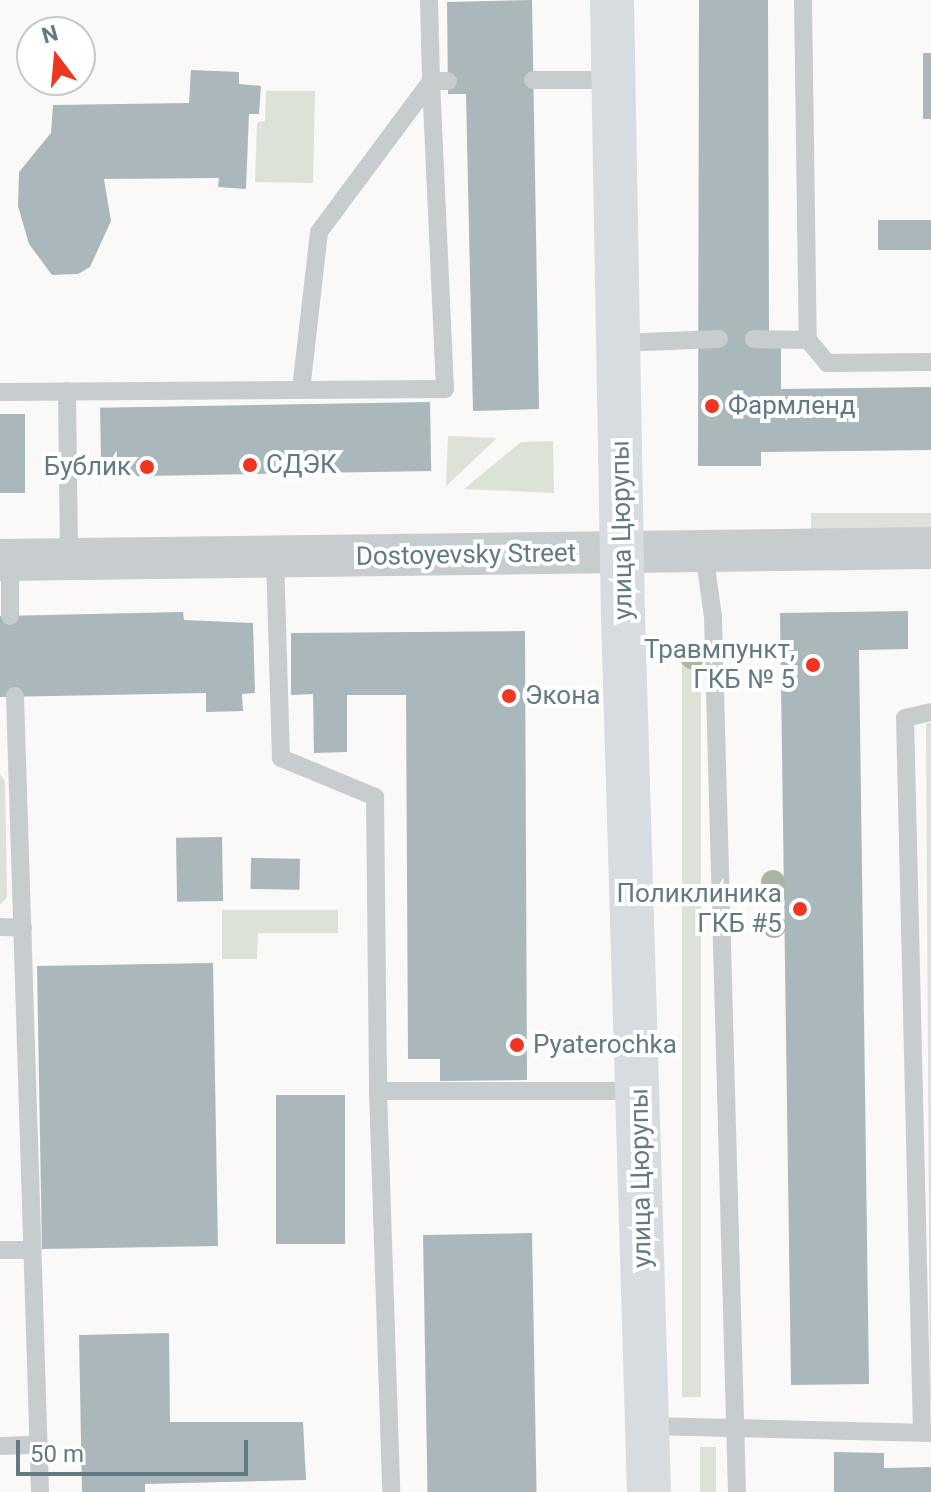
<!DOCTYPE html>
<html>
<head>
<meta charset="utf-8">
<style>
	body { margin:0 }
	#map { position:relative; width:931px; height:1492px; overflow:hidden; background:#faf9f7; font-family:Roboto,sans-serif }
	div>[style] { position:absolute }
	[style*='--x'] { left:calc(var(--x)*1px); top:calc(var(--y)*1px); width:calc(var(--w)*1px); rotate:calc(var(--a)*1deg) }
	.green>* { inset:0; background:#dce2d8; transform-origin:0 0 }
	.building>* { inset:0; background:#aab7bb; transform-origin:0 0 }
	.service>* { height:18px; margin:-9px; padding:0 9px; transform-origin:9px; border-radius:9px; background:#c7cccf }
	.tertiary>* { height:42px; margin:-21px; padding:0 21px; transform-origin:21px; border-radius:21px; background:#c7cccf }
	.secondary>* { height:44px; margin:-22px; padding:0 22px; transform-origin:22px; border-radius:22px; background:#d6dcdf }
	.trees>* { width:24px; height:24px; margin:-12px; border-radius:50%; background:#abb4a5 }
	.dots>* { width:22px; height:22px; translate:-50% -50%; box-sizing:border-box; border:4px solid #fff; border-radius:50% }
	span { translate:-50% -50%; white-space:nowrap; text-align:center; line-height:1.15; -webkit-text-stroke:8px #fff; paint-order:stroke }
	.poi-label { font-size:26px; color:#627a84 }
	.left { translate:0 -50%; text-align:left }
	.right { translate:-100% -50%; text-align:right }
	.street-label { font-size:26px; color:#627a84 }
	.north { position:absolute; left:16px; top:16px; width:80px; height:80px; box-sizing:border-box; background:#fff; border:2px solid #c0cace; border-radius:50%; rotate:344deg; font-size:22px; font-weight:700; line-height:32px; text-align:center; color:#627a84 }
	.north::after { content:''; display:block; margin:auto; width:28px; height:36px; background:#f03521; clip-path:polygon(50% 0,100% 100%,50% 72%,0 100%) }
	.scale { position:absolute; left:16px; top:1440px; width:232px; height:36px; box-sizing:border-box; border:4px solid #627a84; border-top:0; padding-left:10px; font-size:24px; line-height:28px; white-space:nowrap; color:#627a84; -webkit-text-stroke:6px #fff; paint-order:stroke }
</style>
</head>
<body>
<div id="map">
	<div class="green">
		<div style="clip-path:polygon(266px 91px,315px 91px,313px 183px,255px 182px,257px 122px,265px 121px)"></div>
		<div style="clip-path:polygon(448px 436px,497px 438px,446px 486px)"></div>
		<div style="clip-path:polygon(553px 441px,554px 493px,464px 489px,521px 442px)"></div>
		<div style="left:931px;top:513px;width:17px;height:120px;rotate:90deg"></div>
		<div style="left:682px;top:644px;width:19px;height:753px"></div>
		<div style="clip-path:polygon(926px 723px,931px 723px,931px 1402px,930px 1402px)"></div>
		<div style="clip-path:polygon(0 774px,5px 781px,7px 897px,0 905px)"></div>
		<div style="clip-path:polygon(222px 910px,338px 910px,338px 933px,258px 933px,257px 959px,222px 959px)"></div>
		<div style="left:700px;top:1447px;width:16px;height:45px"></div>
	</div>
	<div class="building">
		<div style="clip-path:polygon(532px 0,539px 409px,473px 411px,466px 94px,448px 94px,447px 2px)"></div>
		<div style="clip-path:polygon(699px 0,768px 0,769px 331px,781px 345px,781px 389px,931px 387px,931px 450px,761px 452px,761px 466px,698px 466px)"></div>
		<div style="left:923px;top:53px;width:8px;height:66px"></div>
		<div style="clip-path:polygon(191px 70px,239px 72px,239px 84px,261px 86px,259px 114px,249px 114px,246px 189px,218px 187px,219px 178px,104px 179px,111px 221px,90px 267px,78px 274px,52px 275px,29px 244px,18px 206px,19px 172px,51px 133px,53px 105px,189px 103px)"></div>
		<div style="left:878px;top:220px;width:53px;height:30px"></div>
		<div style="left:430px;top:402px;width:69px;height:330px;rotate:89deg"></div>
		<div style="left:0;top:414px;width:25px;height:79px"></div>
		<div style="clip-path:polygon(908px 611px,908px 649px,859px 650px,869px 1384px,791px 1385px,780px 613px)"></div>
		<div style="clip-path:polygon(183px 612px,184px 620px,253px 623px,255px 693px,242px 694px,243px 711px,206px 712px,206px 693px,0 697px,0 616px)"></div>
		<div style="clip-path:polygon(525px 631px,527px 1080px,440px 1081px,440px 1059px,408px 1059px,406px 695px,347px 695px,347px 752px,314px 753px,313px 694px,291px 695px,291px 633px)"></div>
		<div style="left:222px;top:837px;width:64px;height:46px;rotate:89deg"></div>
		<div style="left:251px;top:858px;width:49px;height:31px;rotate:1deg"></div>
		<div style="left:213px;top:963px;width:283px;height:176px;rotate:89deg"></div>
		<div style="left:276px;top:1095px;width:69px;height:149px"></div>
		<div style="left:532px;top:1233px;width:259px;height:109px;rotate:89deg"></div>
		<div style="clip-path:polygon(169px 1333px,170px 1422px,303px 1422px,306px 1480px,145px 1484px,145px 1492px,82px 1492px,79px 1335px)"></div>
		<div style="clip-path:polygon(834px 1452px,884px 1453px,884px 1468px,931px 1467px,931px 1492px,834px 1492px)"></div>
	</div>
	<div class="service">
		<div style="--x:803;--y:0;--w:340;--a:89.2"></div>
		<div style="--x:533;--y:80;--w:79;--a:0"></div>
		<div style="--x:754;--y:339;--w:54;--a:1.1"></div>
		<div style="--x:808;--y:340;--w:30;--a:50"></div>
		<div style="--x:827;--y:363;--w:104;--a:-0.6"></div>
		<div style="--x:619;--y:343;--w:100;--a:-2.3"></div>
		<div style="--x:301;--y:390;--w:159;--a:-83.5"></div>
		<div style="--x:319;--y:232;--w:188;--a:-53.4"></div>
		<div style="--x:431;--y:81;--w:81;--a:-91.4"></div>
		<div style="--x:67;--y:391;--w:168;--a:89.3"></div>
		<div style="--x:0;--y:392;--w:445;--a:-0.4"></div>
		<div style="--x:445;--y:389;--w:308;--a:-92.6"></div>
		<div style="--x:431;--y:81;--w:17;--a:0"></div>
		<div style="--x:704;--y:552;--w:66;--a:82.1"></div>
		<div style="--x:713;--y:617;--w:875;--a:88.43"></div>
		<div style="--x:275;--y:557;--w:201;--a:88.3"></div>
		<div style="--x:281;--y:758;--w:102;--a:22.5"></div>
		<div style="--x:375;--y:797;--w:294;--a:89.4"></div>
		<div style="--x:378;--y:1091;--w:260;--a:0"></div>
		<div style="--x:10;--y:616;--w:57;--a:-90"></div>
		<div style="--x:15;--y:696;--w:796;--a:88.2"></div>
		<div style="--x:0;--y:927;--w:23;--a:2"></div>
		<div style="--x:378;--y:1091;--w:401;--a:88.1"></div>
		<div style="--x:0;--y:1250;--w:32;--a:0"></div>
		<div style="--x:648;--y:1426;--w:283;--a:1.4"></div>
		<div style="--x:922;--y:1433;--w:715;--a:-91.36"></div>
		<div style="--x:905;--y:718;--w:27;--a:-13"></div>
		<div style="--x:0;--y:1446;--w:38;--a:-2"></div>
	</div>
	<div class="tertiary">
		<div style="--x:0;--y:560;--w:931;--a:-0.74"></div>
	</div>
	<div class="secondary">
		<div style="--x:612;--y:0;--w:616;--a:88.98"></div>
		<div style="--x:623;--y:616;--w:876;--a:88.3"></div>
	</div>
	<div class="trees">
		<div style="left:692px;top:657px"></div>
		<div style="left:773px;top:882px"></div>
		<div style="left:774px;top:926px"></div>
	</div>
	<div class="dots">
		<div style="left:712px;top:406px;background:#f03521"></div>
		<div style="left:250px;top:465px;background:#f03521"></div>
		<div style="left:147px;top:467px;background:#f03521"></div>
		<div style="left:813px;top:665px;background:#f03521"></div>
		<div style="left:509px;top:696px;background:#f03521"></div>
		<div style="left:800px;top:909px;background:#f03521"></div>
		<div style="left:517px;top:1045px;background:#f03521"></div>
	</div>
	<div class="poi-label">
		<span class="left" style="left:728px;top:406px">Фармленд</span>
		<span class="left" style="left:266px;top:465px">СДЭК</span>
		<span class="right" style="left:131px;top:467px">Бублик</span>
		<span class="right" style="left:795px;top:665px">Травмпункт,<br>ГКБ № 5</span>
		<span class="left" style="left:525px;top:696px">Экона</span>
		<span class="right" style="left:782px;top:909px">Поликлиника<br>ГКБ #5</span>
		<span class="left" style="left:533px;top:1045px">Pyaterochka</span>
	</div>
	<div class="street-label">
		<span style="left:622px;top:530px;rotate:-91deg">улица Цюрупы</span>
		<span style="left:466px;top:555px;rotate:-1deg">Dostoyevsky Street</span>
		<span style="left:641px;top:1178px;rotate:-91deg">улица Цюрупы</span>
	</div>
	<div class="north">N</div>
	<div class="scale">50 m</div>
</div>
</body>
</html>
